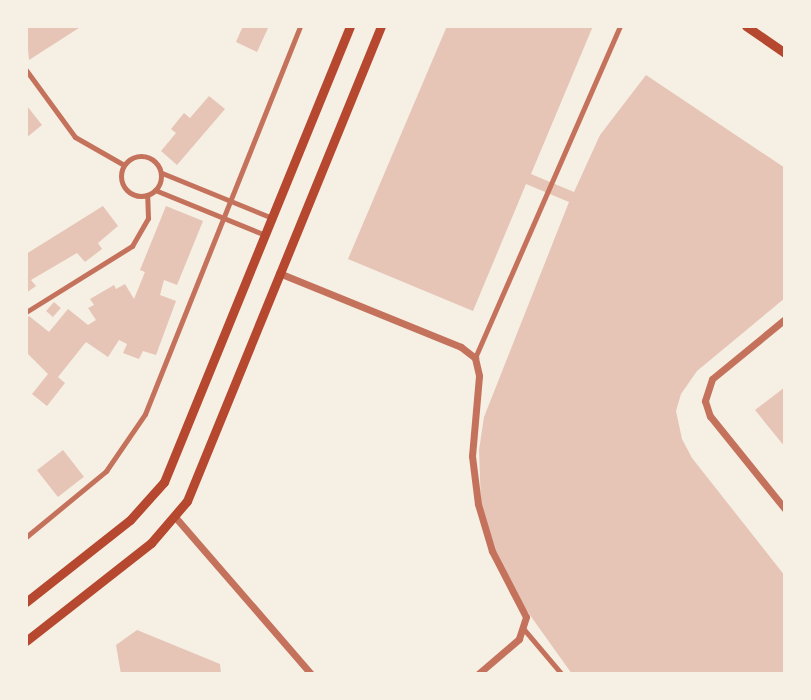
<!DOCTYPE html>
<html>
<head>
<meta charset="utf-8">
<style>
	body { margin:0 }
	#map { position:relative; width:811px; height:700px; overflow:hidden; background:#f6efe4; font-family:"Archivo Narrow",sans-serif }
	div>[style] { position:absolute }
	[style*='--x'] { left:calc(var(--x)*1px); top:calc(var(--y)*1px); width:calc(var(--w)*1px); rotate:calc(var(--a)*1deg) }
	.building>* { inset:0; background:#e6c5b7; transform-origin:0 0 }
	.pedestrian>* { height:4.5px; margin:-2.25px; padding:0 2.25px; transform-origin:2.25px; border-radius:2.25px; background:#c5725c }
	.minor>* { height:5px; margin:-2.5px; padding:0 2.5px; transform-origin:2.5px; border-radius:2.5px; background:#c5725c }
	.minor>.ring { margin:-2.5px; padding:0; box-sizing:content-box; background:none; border:5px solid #c5725c; border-radius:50% }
	.tertiary>* { height:7px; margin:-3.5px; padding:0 3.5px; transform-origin:3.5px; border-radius:3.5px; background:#c5725c }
	.primary>* { height:9px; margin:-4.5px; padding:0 4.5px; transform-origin:4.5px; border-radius:4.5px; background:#b5482f }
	span { translate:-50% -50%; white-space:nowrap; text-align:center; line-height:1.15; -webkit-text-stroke:4px #f6efe4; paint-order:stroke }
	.frame { position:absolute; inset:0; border:28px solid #f6efe4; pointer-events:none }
</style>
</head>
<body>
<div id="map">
	<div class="building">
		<div style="clip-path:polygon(26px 26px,82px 26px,29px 60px)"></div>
		<div style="clip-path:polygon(243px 26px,269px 26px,257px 52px,236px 42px)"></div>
		<div style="clip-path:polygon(447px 26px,593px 26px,531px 174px,574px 192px,600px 135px,646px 75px,785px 168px,785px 298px,697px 371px,681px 394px,676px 411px,682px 439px,692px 458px,785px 576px,785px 674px,572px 674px,505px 580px,481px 504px,479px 450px,484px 417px,569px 202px,526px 184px,473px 311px,348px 259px)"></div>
		<div style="clip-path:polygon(209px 96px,225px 109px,177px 165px,161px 151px,176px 133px,171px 129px,184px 113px,190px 118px)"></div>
		<div style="clip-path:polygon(27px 106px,42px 125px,26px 138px,26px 107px)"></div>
		<div style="clip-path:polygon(103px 206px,118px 226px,98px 243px,102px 249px,85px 262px,77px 253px,31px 280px,36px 286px,26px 293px,26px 254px)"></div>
		<div style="clip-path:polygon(166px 206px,203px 221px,177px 285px,164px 280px,160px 295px,176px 301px,156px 355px,143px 351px,139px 359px,123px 353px,127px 344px,119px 340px,108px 357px,86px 342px,58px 377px,65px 383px,47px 406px,32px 394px,48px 374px,26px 352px,26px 320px,29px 316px,49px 332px,68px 309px,88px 325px,96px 320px,88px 308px,94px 305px,90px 299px,114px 285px,116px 289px,125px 284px,134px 299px,145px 272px,140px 270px)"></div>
		<div style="left:54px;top:302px;width:9px;height:12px;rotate:41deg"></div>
		<div style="clip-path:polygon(785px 387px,785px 447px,755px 410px)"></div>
		<div style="left:63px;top:450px;width:34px;height:33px;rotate:52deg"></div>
		<div style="clip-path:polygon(137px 630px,220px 664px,221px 674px,121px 674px,116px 645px)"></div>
	</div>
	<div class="pedestrian">
		<div style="--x:475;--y:358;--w:362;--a:-66.4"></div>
		<div style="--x:524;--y:629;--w:59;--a:49.8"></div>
	</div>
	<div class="minor">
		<div style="--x:26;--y:70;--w:83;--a:53.8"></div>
		<div style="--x:75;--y:137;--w:56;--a:29.7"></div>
		<div class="ring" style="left:121px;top:156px;width:35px;height:35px"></div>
		<div style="--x:162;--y:173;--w:119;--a:22.2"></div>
		<div style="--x:155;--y:190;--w:119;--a:22.2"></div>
		<div style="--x:26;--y:312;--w:125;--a:-31.9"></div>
		<div style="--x:132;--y:246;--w:32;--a:-60"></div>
		<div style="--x:148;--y:218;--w:23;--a:-92"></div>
		<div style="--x:26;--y:537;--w:104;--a:-39.5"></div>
		<div style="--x:106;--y:471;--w:69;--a:-55.6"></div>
		<div style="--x:145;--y:414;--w:418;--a:-68.2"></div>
	</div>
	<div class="tertiary">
		<div style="--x:279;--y:273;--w:196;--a:22.1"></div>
		<div style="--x:461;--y:347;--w:18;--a:38"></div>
		<div style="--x:475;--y:358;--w:18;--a:77"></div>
		<div style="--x:479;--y:376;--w:80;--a:95"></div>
		<div style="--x:472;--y:456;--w:48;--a:82.9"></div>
		<div style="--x:478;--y:504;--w:49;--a:73.4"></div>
		<div style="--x:492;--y:551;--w:74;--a:62.7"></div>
		<div style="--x:526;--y:617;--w:23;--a:108"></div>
		<div style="--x:519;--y:639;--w:54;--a:139.5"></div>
		<div style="--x:785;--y:319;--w:94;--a:140.6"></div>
		<div style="--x:712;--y:379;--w:23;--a:108"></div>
		<div style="--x:705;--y:401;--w:16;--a:72"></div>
		<div style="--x:710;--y:416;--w:119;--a:51.1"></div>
		<div style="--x:176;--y:518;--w:206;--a:49.1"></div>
	</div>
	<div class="primary">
		<div style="--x:746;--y:26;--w:47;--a:34.7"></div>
		<div style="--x:26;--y:602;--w:132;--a:-38.3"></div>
		<div style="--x:130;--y:520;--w:51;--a:-48.2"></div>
		<div style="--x:164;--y:482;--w:492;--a:-67.8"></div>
		<div style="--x:26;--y:641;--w:159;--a:-38.1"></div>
		<div style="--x:151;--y:543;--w:55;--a:-49.4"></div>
		<div style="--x:187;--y:501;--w:513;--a:-67.78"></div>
	</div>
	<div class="frame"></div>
</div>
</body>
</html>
